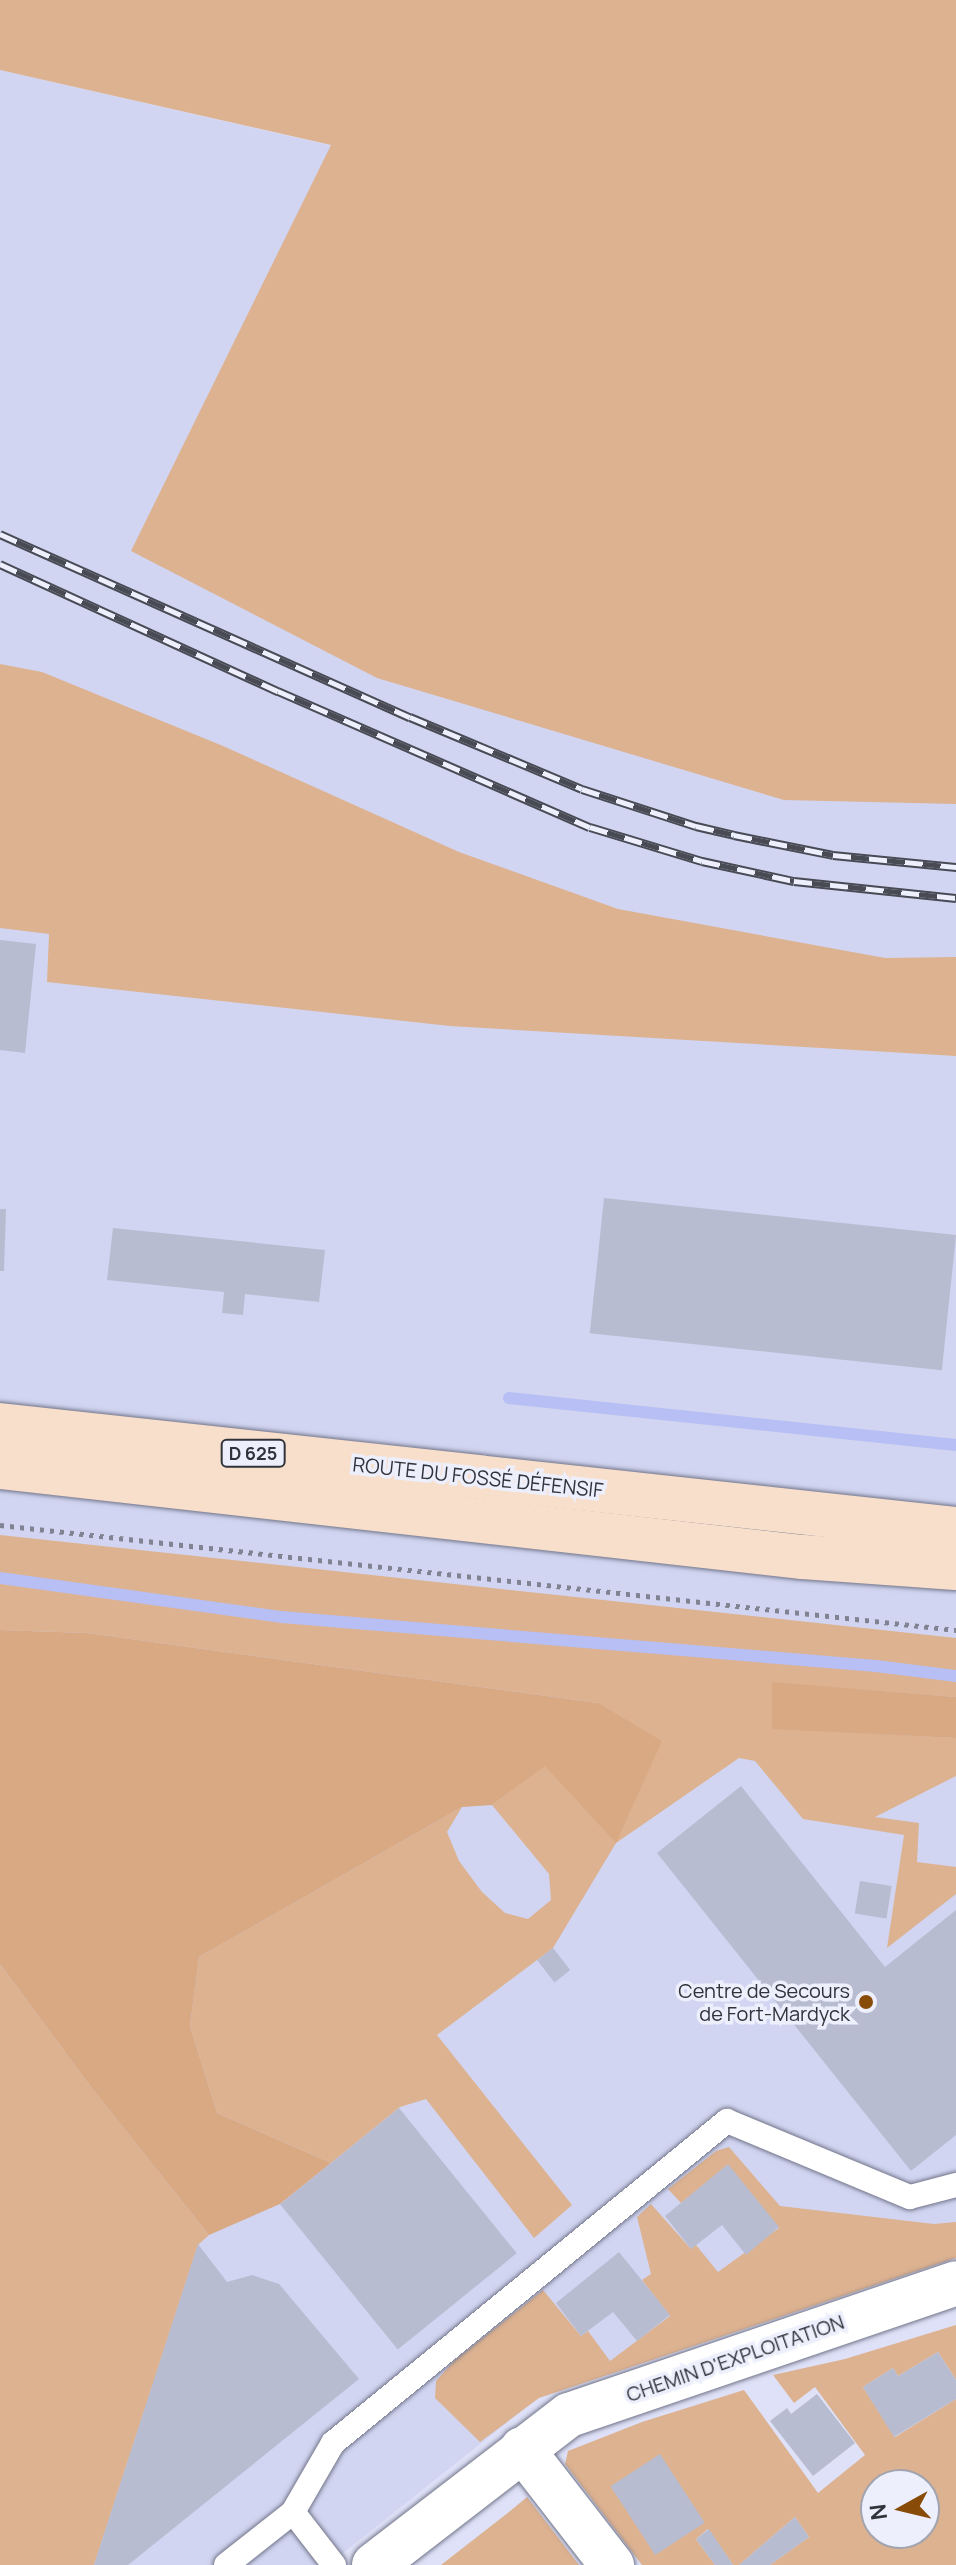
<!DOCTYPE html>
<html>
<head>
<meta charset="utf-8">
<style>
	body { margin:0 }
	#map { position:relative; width:956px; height:2565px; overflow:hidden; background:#dee1f7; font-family:Manrope,sans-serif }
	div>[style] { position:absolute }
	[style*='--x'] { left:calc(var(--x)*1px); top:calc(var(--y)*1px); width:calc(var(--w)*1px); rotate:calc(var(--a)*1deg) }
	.built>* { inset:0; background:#d1d5f1 }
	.green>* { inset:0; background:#ddb290 }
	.forest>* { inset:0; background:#d8a983 }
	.stream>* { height:12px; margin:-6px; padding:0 6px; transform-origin:6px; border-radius:6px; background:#b7bff4 }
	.building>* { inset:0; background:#b8bcd1; transform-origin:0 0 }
	.path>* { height:5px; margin-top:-2.5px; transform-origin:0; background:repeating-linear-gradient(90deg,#808391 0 4px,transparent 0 10px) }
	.roads { filter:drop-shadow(0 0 2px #727589) drop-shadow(0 0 2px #727589) }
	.lane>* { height:24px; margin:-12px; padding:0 12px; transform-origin:12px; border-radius:12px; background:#fff }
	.street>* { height:44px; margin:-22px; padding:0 22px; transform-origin:22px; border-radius:22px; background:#fff }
	.primary>* { height:44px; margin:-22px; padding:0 22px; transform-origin:22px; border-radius:22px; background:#f7dfcb }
	.rail>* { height:9px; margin-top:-4.5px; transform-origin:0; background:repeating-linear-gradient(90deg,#edeffc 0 18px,#484a54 0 36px); box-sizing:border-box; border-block:2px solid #484a54 }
	.dots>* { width:22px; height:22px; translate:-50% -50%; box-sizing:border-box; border:4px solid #edeffc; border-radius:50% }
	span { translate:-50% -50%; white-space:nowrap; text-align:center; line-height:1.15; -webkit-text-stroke:7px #edeffc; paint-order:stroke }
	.shield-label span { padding:2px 6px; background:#edeffc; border:2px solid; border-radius:6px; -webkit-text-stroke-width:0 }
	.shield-label { font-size:18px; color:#31333b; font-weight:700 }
	.street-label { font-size:20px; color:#31333b }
	.poi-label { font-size:20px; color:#31333b }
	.right { translate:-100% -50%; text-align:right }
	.north { position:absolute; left:860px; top:2469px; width:80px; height:80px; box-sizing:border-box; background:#edeffc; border:2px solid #a2a4af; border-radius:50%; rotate:262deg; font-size:22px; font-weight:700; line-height:32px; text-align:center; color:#31333b }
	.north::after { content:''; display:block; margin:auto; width:28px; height:36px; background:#884c08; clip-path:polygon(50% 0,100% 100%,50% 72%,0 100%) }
</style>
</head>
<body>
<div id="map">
	<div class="built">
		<div style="clip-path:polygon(0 70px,956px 288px,956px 2258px,538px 2398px,328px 2565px,0 2565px)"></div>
	</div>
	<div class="green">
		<div style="clip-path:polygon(0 0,956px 0,956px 804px,784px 800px,377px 678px,131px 551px,331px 145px,0 70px)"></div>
		<div style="clip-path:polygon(0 664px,42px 672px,223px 746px,459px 852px,618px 909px,885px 958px,956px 957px,956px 1056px,450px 1026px,47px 982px,49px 934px,0 928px)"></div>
		<div style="clip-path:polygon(0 1535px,956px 1638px,956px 1697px,772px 1683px,772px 1728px,956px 1738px,956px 1776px,875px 1817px,919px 1823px,917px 1862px,956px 1867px,956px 1894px,887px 1948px,904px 1835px,803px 1819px,755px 1761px,739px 1758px,616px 1843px,553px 1948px,437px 2035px,572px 2205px,534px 2238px,426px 2099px,400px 2107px,331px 2163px,217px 2113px,190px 2026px,199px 1957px,462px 1807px,447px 1832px,459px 1861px,482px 1892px,505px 1913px,528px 1919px,551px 1900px,549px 1874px,492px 1805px,545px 1765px,598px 1703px,87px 1633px,0 1630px)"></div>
		<div style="clip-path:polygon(0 1964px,91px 2087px,209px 2235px,198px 2245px,94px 2565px,0 2565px)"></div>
		<div style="clip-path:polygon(729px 2147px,780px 2206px,934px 2224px,956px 2222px,956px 2258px,539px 2398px,480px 2442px,435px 2398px,436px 2381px,454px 2361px,543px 2290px,581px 2336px,588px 2331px,610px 2361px,670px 2316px,642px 2280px,651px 2274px,637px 2217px,651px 2204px,691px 2249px,696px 2245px,718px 2272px,779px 2228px,728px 2165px,681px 2203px,668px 2189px,716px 2151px)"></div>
		<div style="clip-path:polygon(evenodd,956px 2325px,956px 2380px,938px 2352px,898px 2376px,893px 2368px,863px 2387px,895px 2437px,956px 2399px,956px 2565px,770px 2565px,809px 2537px,795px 2517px,739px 2565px,733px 2565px,708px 2529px,696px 2539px,715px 2565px,642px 2565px,565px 2464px,568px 2451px,642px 2422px,744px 2390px,818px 2493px,865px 2455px,815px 2387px,794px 2403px,773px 2375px,845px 2359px,956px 2325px,876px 2485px,924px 2485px,924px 2533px,876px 2533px,876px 2485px)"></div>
		<div style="clip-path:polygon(527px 2497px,579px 2565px,441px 2565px,509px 2512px)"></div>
	</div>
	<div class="forest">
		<div style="clip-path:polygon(0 1630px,87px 1633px,598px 1703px,662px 1741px,616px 1843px,545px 1766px,492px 1805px,462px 1807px,199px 1957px,190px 2026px,217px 2113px,331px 2163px,280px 2204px,209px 2235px,91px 2087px,0 1964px)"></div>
		<div style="clip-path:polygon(772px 1682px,956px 1697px,956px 1738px,772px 1729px)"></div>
	</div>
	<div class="stream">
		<div style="--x:509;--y:1398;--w:449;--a:6"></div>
		<div style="--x:0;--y:1578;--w:285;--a:7.9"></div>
		<div style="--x:282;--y:1617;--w:596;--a:4.72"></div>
		<div style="--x:876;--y:1666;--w:81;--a:7.1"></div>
	</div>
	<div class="building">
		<div style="clip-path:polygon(0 940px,36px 944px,25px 1053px,0 1050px)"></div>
		<div style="left:604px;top:1198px;width:354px;height:136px;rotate:6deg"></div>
		<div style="clip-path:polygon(0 1209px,6px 1209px,4px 1271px,0 1271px)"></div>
		<div style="clip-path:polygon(113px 1228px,325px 1250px,319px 1302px,245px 1294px,243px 1315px,222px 1313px,224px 1292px,107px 1280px)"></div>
		<div style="clip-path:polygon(741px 1786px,885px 1967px,956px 1910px,956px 2135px,911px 2171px,657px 1853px)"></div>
		<div style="left:860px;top:1881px;width:32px;height:33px;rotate:9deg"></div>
		<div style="left:553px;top:1948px;width:28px;height:20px;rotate:52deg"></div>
		<div style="left:399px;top:2108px;width:187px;height:153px;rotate:51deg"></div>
		<div style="clip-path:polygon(728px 2164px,779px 2227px,746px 2255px,722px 2225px,691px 2249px,665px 2216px)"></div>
		<div style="clip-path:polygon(198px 2244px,227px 2282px,252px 2275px,279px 2284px,359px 2379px,128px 2565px,94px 2565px)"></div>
		<div style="clip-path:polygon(619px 2252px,670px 2315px,637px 2341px,613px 2312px,581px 2336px,556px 2303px)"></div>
		<div style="clip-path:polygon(938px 2352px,956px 2380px,956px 2399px,894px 2437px,863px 2387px,893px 2368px,898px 2376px)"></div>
		<div style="clip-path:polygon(817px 2394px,855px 2443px,813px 2476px,770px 2421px,787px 2408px,791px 2414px)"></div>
		<div style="left:660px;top:2454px;width:82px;height:59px;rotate:57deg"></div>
		<div style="clip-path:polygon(795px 2517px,809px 2537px,770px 2565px,739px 2565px)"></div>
		<div style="clip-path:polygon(709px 2529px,733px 2565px,715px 2565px,696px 2539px)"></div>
	</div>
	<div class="path">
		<div style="--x:0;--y:1525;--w:962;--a:6.27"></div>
	</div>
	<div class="roads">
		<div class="lane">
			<div style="--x:293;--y:2512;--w:67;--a:52.3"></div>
			<div style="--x:226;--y:2565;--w:85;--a:-38.3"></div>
			<div style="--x:293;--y:2512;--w:80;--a:-59.9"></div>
			<div style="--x:333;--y:2443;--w:509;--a:-39.26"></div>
			<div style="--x:727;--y:2121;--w:198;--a:22.6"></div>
			<div style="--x:910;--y:2197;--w:48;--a:-14.6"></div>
		</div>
		<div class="street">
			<div style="--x:522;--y:2449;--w:147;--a:52.2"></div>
			<div style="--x:374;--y:2565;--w:246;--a:-37.6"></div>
			<div style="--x:569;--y:2415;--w:409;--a:-18.8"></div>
		</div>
		<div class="primary">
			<div style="--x:0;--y:1425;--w:962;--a:6.21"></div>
			<div style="--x:0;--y:1467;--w:808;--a:6.4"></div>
			<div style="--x:803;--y:1557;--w:153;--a:4.1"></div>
		</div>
	</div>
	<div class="rail">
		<div style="--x:0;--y:534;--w:449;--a:24.1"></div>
		<div style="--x:410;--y:717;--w:186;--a:22.7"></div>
		<div style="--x:582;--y:789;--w:120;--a:18"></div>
		<div style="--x:696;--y:826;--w:39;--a:13"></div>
		<div style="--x:734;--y:835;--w:101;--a:11.4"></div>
		<div style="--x:833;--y:855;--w:124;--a:5.6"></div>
		<div style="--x:0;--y:564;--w:306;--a:24.6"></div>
		<div style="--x:278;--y:691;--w:340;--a:23.6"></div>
		<div style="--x:590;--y:827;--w:117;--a:16.9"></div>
		<div style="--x:702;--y:861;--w:94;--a:12.3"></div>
		<div style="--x:794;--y:881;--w:163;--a:6"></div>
	</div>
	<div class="dots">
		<div style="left:866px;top:2002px;background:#884c08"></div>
	</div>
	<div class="shield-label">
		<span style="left:253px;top:1453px">D 625</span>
	</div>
	<div class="street-label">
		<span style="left:478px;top:1477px;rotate:6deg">ROUTE DU FOSSÉ DÉFENSIF</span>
		<span style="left:735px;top:2358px;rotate:-19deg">CHEMIN D'EXPLOITATION</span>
	</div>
	<div class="poi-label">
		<span class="right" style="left:850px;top:2002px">Centre de Secours<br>de Fort-Mardyck</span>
	</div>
	<div class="north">N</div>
</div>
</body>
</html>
